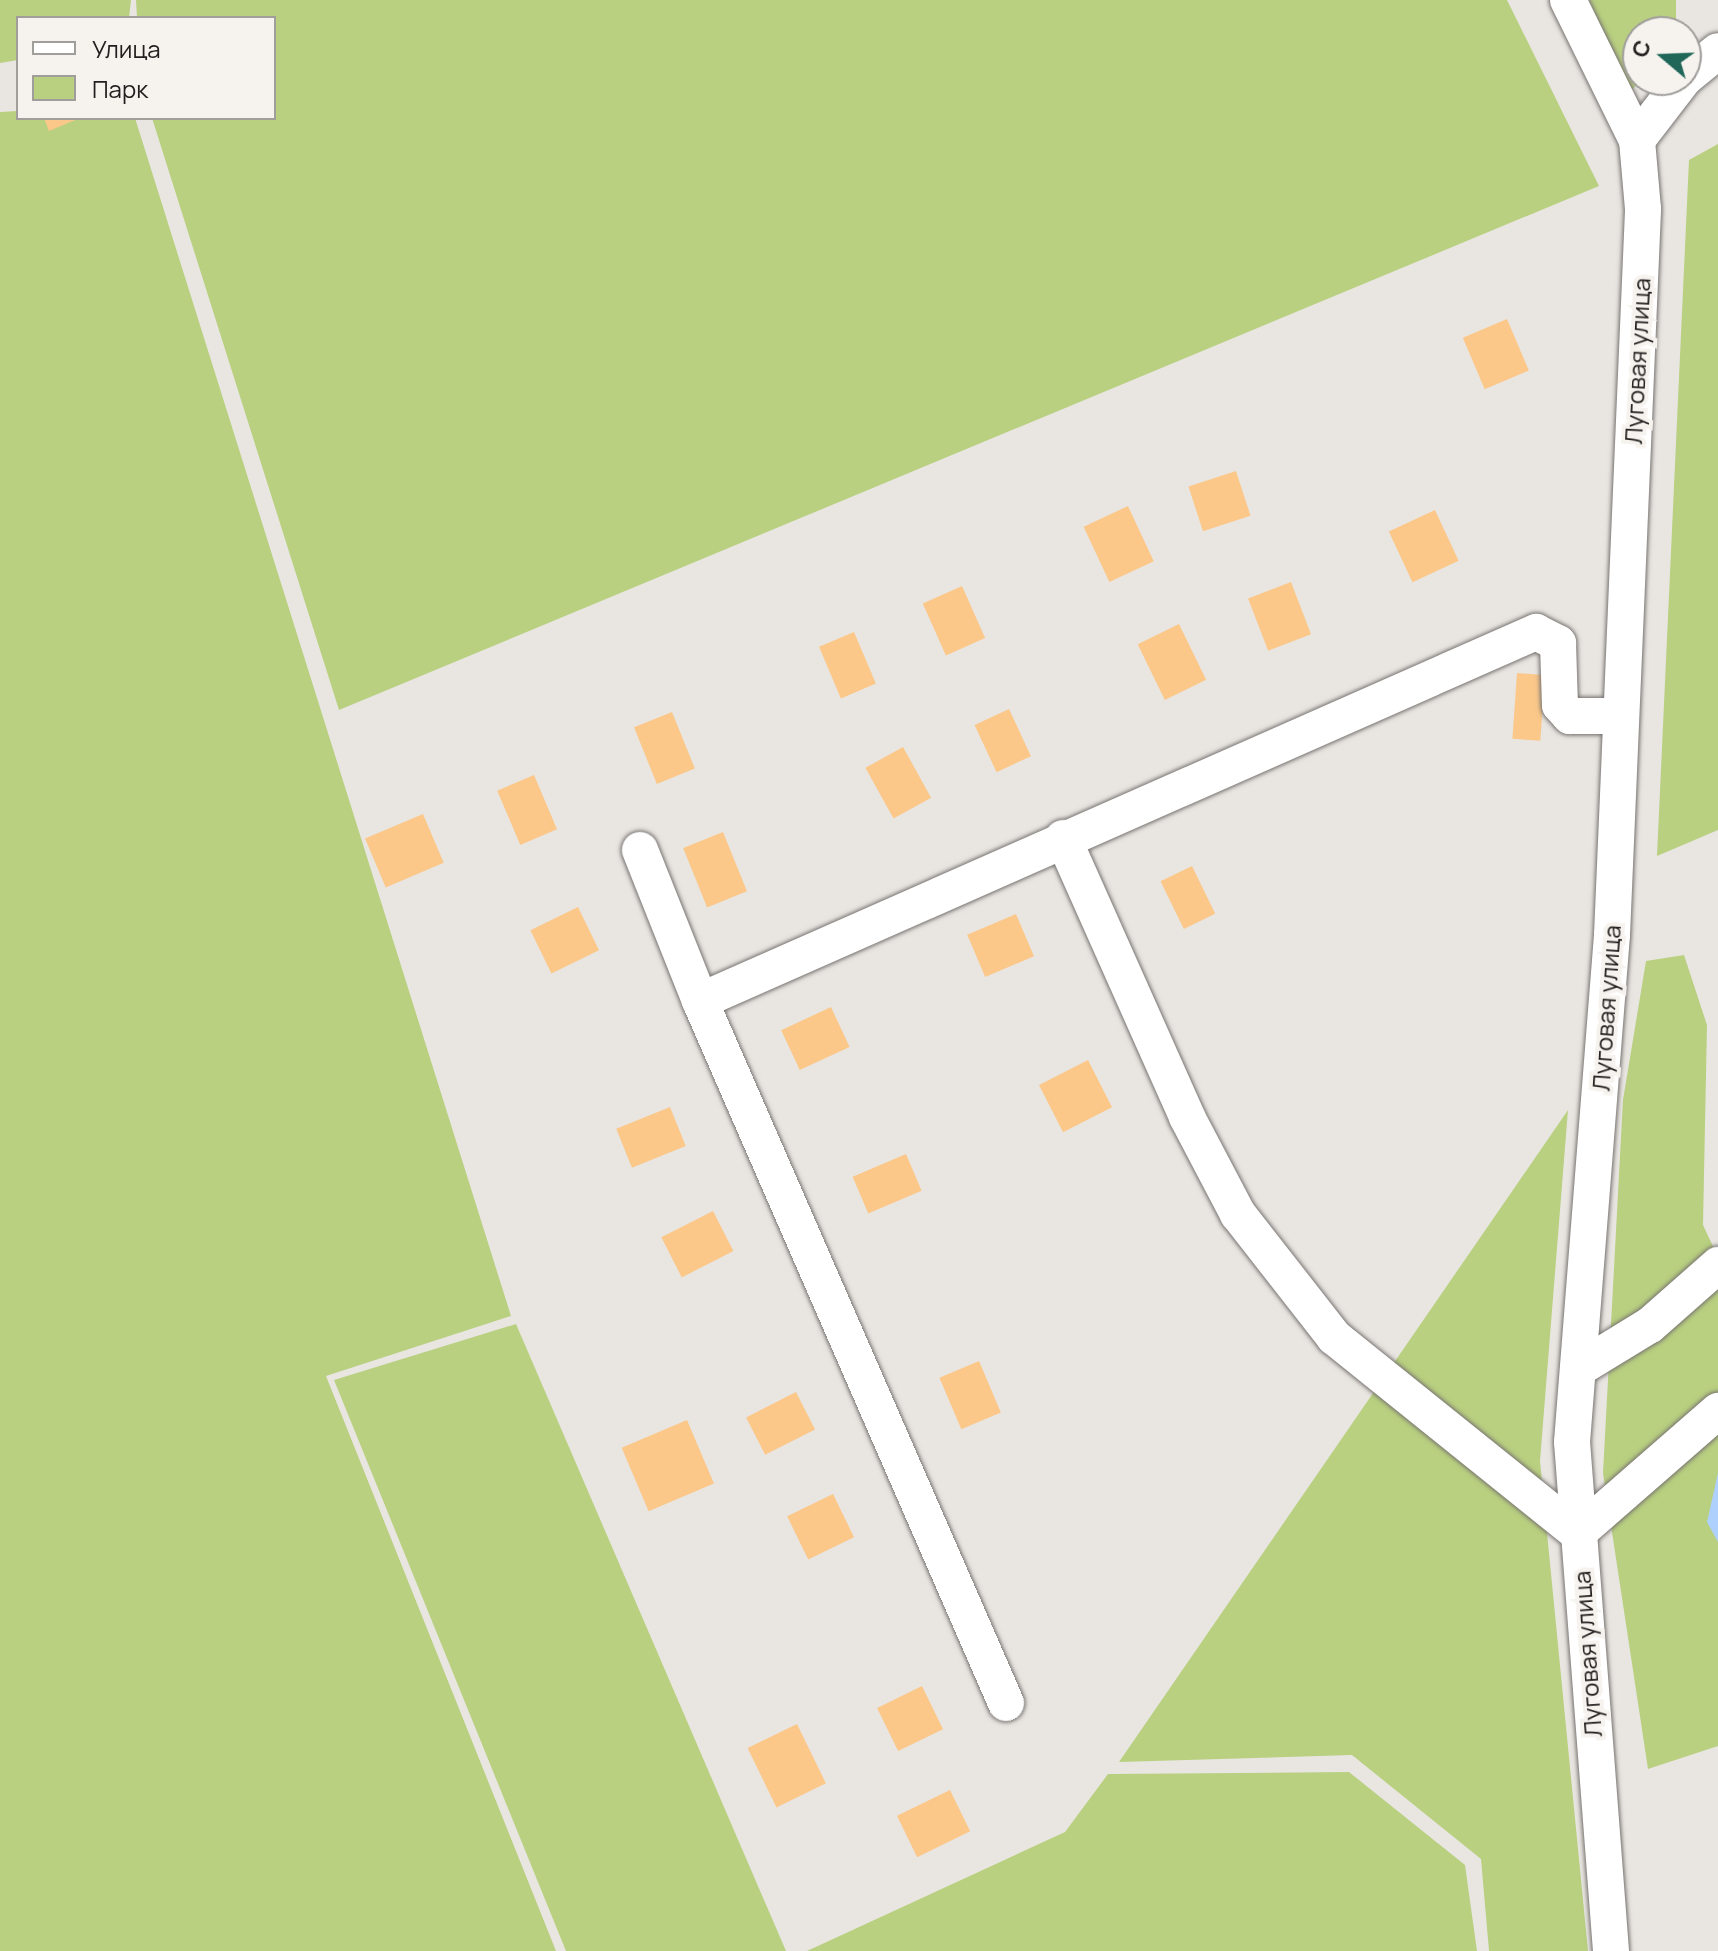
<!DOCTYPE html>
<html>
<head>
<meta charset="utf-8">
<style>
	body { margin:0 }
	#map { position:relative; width:1718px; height:1951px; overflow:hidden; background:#e9e6e2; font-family:Manrope,sans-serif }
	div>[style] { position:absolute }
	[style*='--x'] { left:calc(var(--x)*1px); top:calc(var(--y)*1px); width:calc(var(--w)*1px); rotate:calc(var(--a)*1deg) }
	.green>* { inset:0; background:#b9d080 }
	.water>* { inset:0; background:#aed0fd }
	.building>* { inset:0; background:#fbc88a; transform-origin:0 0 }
	.roads { filter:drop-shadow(0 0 2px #787471) drop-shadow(0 0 2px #787471) }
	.minor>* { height:36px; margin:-18px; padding:0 18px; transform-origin:18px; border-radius:18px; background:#fff }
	span { translate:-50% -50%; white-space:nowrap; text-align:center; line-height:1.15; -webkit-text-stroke:8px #f6f3ef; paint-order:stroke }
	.street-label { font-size:24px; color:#201f1d }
	.legend { position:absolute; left:16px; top:16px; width:260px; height:104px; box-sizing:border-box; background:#f6f3ef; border:2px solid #a09e9b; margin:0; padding:10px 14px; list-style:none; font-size:24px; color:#201f1d }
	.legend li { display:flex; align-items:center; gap:16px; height:40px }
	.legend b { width:40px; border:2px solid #a09e9b }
	.north { position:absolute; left:1622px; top:16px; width:80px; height:80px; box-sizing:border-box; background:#f6f3ef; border:2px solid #a09e9b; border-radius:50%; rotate:289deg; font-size:22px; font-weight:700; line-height:32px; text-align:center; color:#201f1d }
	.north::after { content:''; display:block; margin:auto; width:28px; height:36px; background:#216759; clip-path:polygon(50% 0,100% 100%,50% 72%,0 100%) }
</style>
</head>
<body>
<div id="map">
	<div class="green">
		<div style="clip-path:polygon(0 0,131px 0,129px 18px,18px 18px,18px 60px,0 63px)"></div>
		<div style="clip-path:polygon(136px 0,1507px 0,1599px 186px,339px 710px,152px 118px,274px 118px,274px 18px,137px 18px)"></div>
		<div style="clip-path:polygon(1589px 0,1676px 0,1676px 32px,1638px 32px,1642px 80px,1629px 92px)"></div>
		<div style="clip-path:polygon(18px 111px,18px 118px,135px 118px,511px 1316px,326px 1376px,556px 1951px,0 1951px,0 112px)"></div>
		<div style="clip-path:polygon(1718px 144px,1718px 830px,1657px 856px,1689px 160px)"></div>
		<div style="clip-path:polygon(1684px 955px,1707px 1025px,1703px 1225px,1718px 1257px,1718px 1746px,1648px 1769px,1603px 1473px,1623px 1100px,1646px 961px)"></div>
		<div style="clip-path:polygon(1568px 1110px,1540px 1461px,1588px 1951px,1489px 1951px,1481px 1859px,1352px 1755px,1119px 1762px)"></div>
		<div style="clip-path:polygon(516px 1324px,786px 1951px,566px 1951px,334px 1380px)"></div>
		<div style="clip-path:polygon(1349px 1772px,1465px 1865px,1477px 1951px,807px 1951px,1065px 1832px,1108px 1774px)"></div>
	</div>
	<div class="water">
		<div style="clip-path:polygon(1718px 1473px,1718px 1542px,1707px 1522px)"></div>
	</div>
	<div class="building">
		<div style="clip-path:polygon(44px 118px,80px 118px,49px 131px)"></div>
		<div style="left:1507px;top:319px;width:56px;height:48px;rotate:67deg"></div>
		<div style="left:1236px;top:471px;width:47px;height:50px;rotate:72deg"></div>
		<div style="left:1128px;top:506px;width:61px;height:49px;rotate:65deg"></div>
		<div style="left:1435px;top:510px;width:56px;height:51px;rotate:65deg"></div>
		<div style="left:1291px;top:582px;width:56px;height:46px;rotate:69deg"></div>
		<div style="left:962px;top:586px;width:57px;height:43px;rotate:66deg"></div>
		<div style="left:1179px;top:624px;width:62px;height:46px;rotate:64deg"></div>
		<div style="left:854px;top:632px;width:56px;height:38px;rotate:67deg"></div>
		<div style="left:1517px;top:673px;width:28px;height:66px;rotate:4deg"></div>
		<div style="left:1009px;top:709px;width:52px;height:38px;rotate:65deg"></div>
		<div style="left:672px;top:712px;width:61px;height:41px;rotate:68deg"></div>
		<div style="left:903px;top:747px;width:58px;height:43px;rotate:61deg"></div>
		<div style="left:534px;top:775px;width:59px;height:40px;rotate:67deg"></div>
		<div style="left:423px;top:814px;width:53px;height:63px;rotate:67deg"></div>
		<div style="left:723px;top:832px;width:64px;height:43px;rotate:68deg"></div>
		<div style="left:1192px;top:866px;width:53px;height:35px;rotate:64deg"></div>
		<div style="left:578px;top:907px;width:48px;height:53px;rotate:64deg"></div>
		<div style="left:1016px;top:914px;width:46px;height:53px;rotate:67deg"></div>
		<div style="left:831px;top:1007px;width:44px;height:55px;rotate:65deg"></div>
		<div style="left:1088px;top:1060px;width:53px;height:55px;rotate:63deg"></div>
		<div style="left:670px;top:1107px;width:42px;height:58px;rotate:68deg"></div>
		<div style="left:906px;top:1154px;width:40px;height:58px;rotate:67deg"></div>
		<div style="left:713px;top:1211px;width:45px;height:58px;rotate:63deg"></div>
		<div style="left:979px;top:1361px;width:56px;height:43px;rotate:67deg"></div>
		<div style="left:796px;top:1392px;width:42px;height:56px;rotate:63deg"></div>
		<div style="left:687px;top:1420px;width:69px;height:71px;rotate:67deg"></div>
		<div style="left:833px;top:1494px;width:48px;height:51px;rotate:64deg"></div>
		<div style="left:922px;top:1686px;width:48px;height:50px;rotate:64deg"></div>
		<div style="left:797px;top:1724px;width:66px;height:55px;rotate:64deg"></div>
		<div style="left:950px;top:1790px;width:46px;height:59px;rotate:64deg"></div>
	</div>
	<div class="roads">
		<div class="minor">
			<div style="--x:1568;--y:0;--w:156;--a:63.8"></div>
			<div style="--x:1686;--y:77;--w:41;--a:-39.1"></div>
			<div style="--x:1063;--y:838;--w:305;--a:66"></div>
			<div style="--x:1187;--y:1117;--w:110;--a:62.3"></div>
			<div style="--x:1238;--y:1214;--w:156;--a:52"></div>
			<div style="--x:1334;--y:1337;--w:313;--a:38.8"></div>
			<div style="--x:1578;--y:1533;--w:186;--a:-41.1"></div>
			<div style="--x:640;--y:850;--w:162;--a:68.3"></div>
			<div style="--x:1578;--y:1369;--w:84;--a:-31.4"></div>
			<div style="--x:1650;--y:1325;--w:91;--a:-41.4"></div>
			<div style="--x:1006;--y:1703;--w:766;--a:-113.55"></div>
			<div style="--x:700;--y:1001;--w:914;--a:-23.82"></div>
			<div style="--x:1536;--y:632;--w:25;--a:27"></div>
			<div style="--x:1558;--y:643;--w:62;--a:88.2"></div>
			<div style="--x:1560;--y:705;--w:15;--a:48"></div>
			<div style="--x:1570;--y:716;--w:51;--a:0"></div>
			<div style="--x:1611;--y:1951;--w:510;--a:-94.38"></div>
			<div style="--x:1572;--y:1442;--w:509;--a:-85.49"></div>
			<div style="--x:1612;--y:935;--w:727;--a:-87.55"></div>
			<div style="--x:1643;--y:209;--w:69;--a:-95"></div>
			<div style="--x:1637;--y:140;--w:76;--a:-52.5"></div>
		</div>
	</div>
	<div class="street-label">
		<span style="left:1637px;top:361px;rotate:-87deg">Луговая улица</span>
		<span style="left:1606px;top:1008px;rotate:-86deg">Луговая улица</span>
		<span style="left:1587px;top:1654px;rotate:-94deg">Луговая улица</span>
	</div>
	<ul class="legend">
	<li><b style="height:10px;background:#fff"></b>Улица</li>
	<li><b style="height:22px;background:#b9d080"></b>Парк</li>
	</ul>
	<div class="north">С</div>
</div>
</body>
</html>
